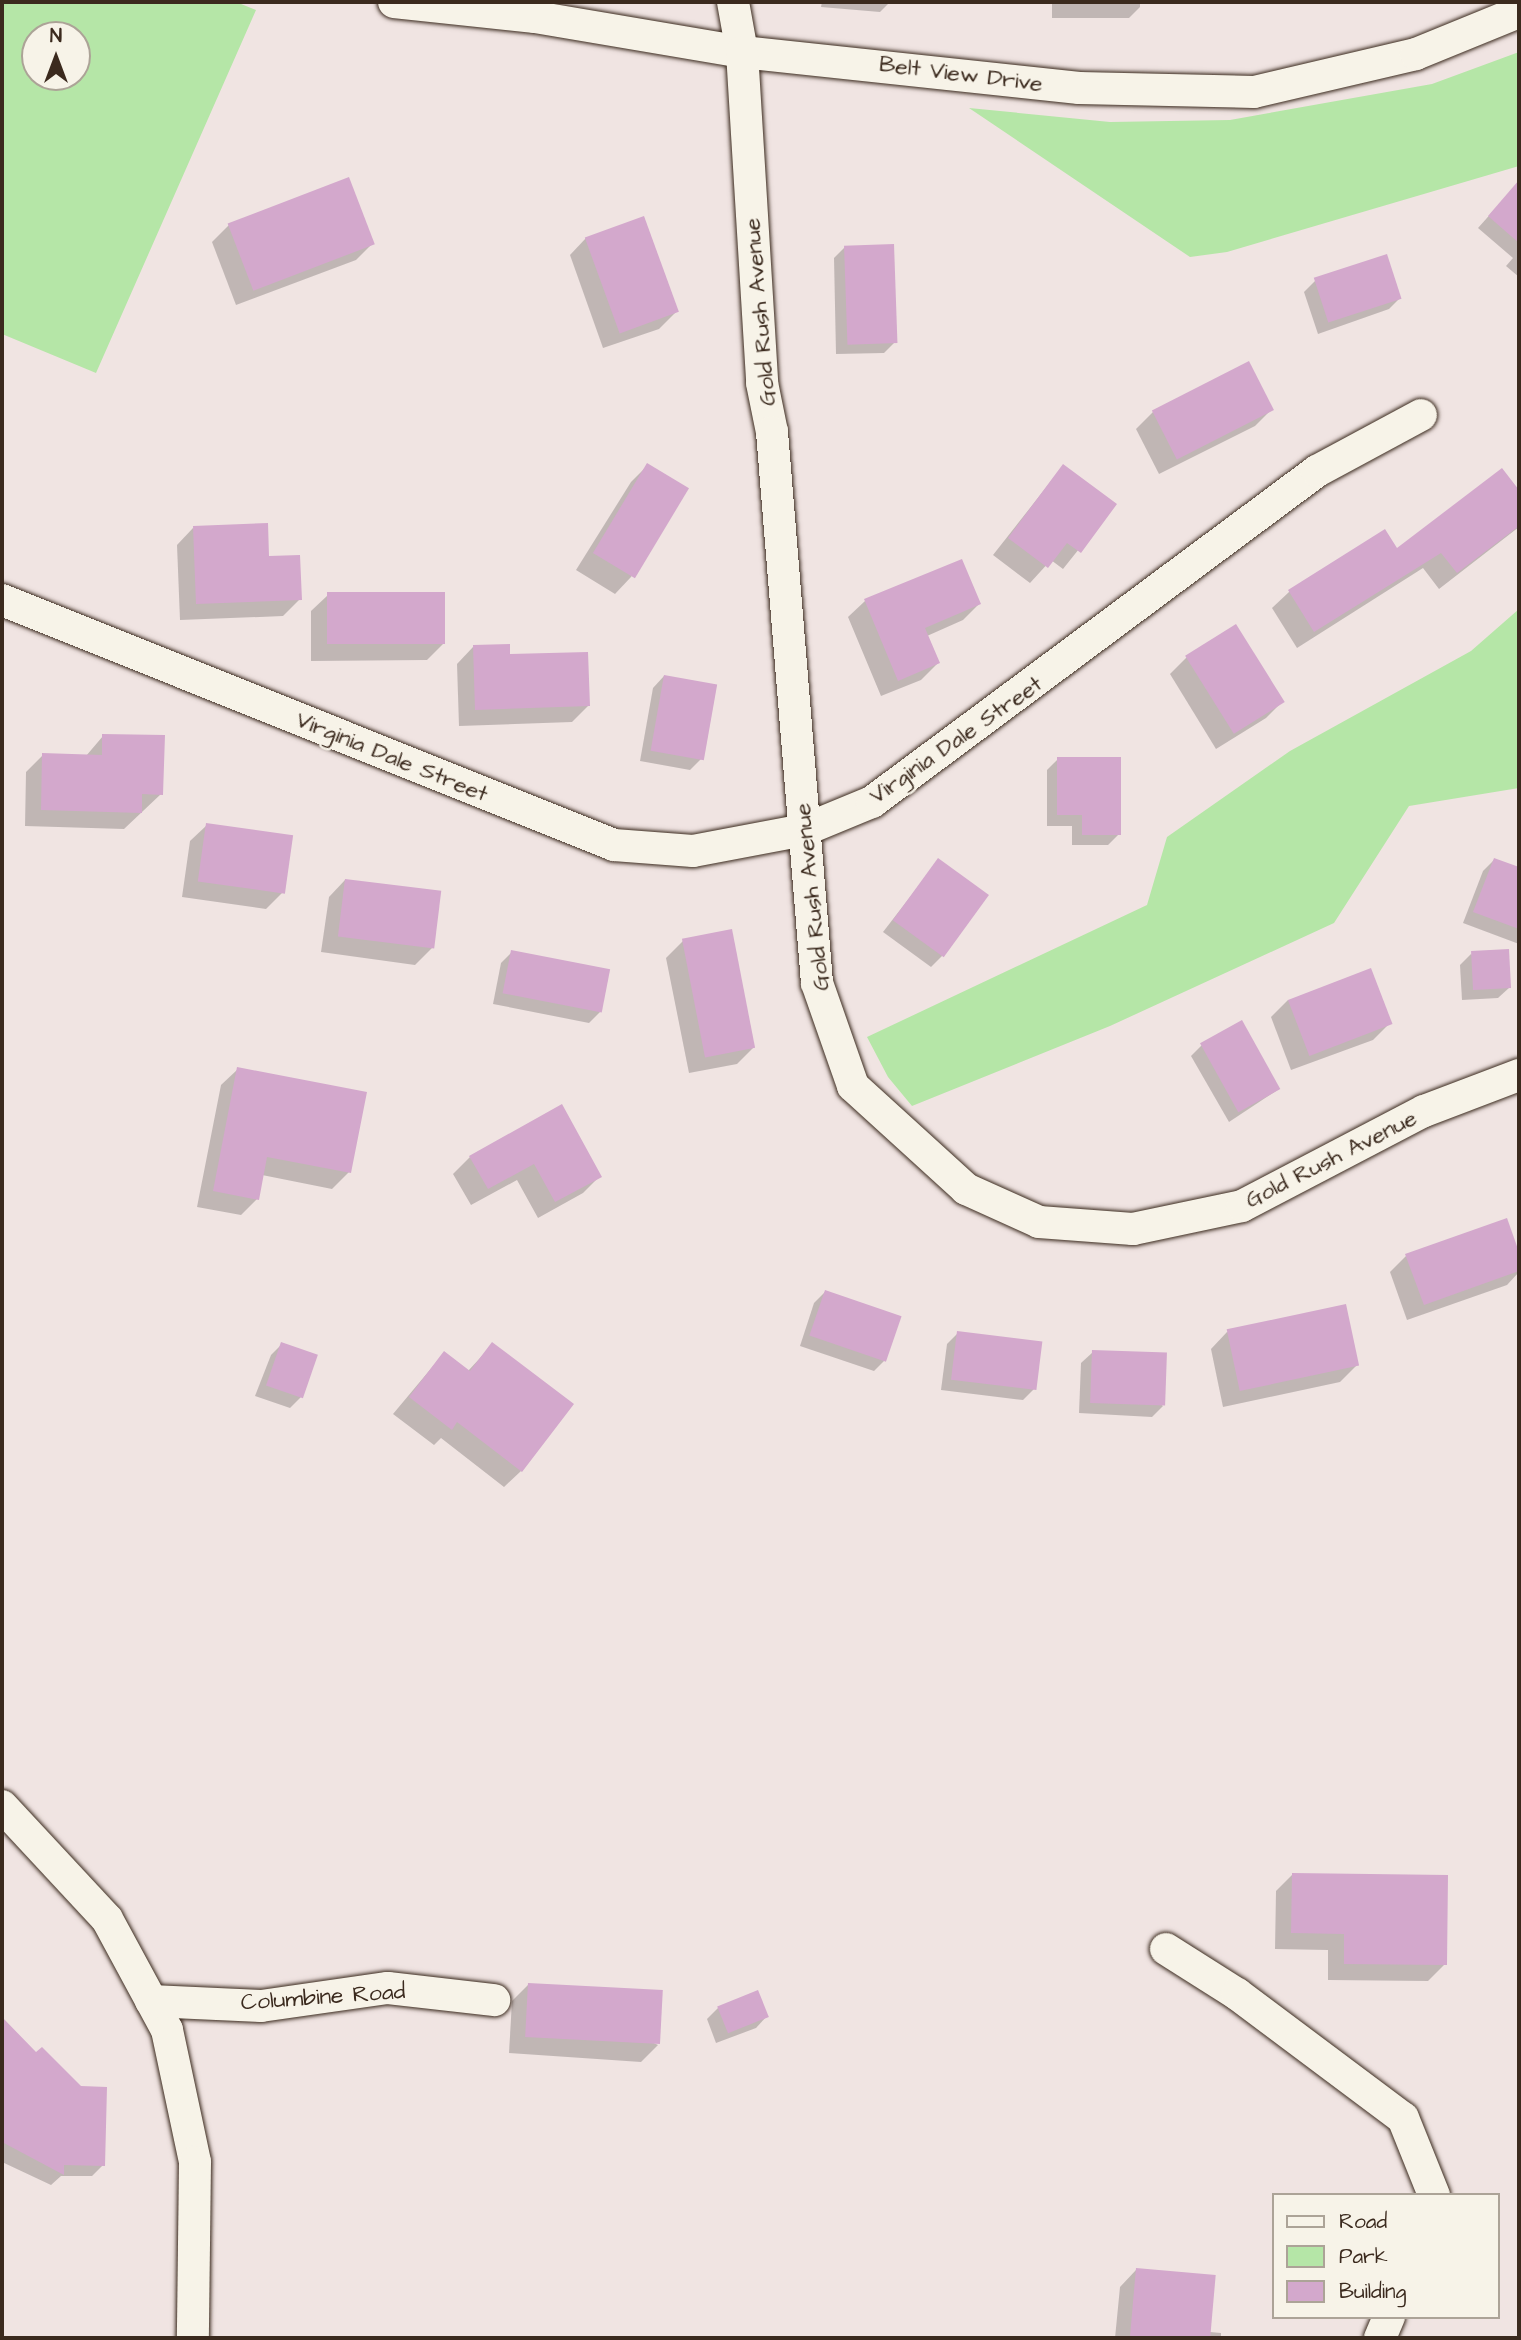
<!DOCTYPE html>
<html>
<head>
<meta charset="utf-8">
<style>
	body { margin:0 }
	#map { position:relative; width:1521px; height:2340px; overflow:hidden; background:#f0e4e2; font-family:"Architects Daughter",sans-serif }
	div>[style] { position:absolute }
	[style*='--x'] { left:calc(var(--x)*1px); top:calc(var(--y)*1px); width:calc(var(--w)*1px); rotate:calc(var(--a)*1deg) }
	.green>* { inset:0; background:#b5e6a7 }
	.shadow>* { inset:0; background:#0003 }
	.building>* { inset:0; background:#d3a8cc; transform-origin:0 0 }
	.roads { filter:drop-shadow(0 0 2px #3b2a1e) drop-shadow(0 0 2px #3b2a1e) }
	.street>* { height:32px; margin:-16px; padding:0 16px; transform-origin:16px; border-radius:16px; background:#f7f3e8 }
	span { translate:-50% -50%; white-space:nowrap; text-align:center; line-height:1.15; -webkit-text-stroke:5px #f7f3e8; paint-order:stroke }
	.street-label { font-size:23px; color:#3b2a1e }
	.frame { position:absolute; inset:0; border:4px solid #3b2a1e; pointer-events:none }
	.legend { position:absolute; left:1272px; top:2193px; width:228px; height:126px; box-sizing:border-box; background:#f7f3e8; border:2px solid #aca397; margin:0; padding:9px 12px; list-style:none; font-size:21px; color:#3b2a1e }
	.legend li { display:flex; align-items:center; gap:14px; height:35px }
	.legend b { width:35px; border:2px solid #aca397 }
	.north { position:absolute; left:21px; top:21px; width:70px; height:70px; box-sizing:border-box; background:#f7f3e8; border:2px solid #aca397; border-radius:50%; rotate:0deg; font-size:19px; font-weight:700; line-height:28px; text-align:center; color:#3b2a1e }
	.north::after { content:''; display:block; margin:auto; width:24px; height:32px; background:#3b2a1e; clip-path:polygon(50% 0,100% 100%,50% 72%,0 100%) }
</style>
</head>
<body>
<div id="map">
	<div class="green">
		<div style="clip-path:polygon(evenodd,2px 2px,236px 2px,256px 10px,96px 373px,2px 334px,2px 2px,35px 35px,77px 35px,77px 77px,35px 77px,35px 35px)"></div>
		<div style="clip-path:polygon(1519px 52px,1519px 166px,1227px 252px,1190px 257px,969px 108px,1110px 122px,1230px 120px,1432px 84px)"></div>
		<div style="clip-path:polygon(1519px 609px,1519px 788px,1409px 806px,1334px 923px,1110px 1026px,912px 1106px,888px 1077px,867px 1037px,1147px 905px,1167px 837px,1290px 751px,1471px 651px)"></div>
	</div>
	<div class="shadow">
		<div style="clip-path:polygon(822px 2px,890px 2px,880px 12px,821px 7px)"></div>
		<div style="clip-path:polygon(1052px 2px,1140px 2px,1140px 7px,1129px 18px,1052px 18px)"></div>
		<div style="clip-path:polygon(1519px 182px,1519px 277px,1506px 266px,1513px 258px,1478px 228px)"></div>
		<div style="clip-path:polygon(229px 225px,373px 243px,356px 260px,236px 305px,212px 242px)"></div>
		<div style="clip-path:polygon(586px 238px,676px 312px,659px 329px,603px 348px,570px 255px)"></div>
		<div style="clip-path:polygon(845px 247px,895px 342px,884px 353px,836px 354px,834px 258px)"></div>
		<div style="clip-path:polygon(1315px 281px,1400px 298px,1389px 309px,1318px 334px,1304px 292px)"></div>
		<div style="clip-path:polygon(1271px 410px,1255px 426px,1159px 474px,1136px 429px,1153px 412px)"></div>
		<div style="clip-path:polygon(648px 465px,687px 489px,631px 577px,615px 594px,576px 570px,631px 482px)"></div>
		<div style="clip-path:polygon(1063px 466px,1115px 504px,1063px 569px,1051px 560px,1030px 583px,993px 555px)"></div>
		<div style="clip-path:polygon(1502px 470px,1519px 493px,1519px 527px,1439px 589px,1423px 568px,1297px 648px,1272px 608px,1289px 592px,1384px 531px,1396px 551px)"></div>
		<div style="clip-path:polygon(193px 528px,300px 599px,283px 616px,180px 620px,177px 545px)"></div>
		<div style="clip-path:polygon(328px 595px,444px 643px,427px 660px,311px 661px,311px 611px)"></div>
		<div style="clip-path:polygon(865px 601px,979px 604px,963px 620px,927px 636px,938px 663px,921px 680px,881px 696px,848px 617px)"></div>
		<div style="clip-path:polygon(473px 647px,509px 656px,589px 705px,572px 722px,459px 726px,457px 664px)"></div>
		<div style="clip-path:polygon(1187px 657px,1283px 701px,1266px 718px,1216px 749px,1170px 674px)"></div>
		<div style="clip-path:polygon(664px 676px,701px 759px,690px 770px,640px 761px,653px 688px)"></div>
		<div style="clip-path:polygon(103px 736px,161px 794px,124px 829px,25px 826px,26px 772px,43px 755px,86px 756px)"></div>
		<div style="clip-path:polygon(1058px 759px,1119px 834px,1108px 845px,1072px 845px,1072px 826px,1047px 826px,1047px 770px)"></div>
		<div style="clip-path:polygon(207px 825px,283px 892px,266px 909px,182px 897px,190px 841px)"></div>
		<div style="clip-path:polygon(1494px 860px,1519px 870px,1519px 944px,1463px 923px,1483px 871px)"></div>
		<div style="clip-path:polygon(938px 861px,942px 956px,931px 967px,883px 932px)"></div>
		<div style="clip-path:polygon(345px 880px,432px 948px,415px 965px,321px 952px,329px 897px)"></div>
		<div style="clip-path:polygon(683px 941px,754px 1047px,737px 1064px,689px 1073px,666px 958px)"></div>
		<div style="clip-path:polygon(512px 952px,600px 1012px,589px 1023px,493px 1004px,501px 963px)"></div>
		<div style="clip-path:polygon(1471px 954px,1510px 987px,1498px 998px,1462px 1000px,1460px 965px)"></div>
		<div style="clip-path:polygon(1288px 1000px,1390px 1023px,1373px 1040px,1291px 1070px,1271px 1017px)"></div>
		<div style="clip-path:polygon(1202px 1045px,1279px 1089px,1229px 1122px,1191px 1056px)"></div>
		<div style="clip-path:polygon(238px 1069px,349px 1172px,332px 1189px,262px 1175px,257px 1199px,241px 1215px,197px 1207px,221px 1085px)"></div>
		<div style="clip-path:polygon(561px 1107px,600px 1176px,583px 1193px,538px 1218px,517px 1180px,471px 1205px,453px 1174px,470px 1157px)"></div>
		<div style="clip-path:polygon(1506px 1220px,1519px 1257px,1519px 1272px,1507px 1285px,1407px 1320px,1390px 1272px,1406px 1256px)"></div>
		<div style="clip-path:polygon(825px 1292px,885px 1360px,874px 1371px,800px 1346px,814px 1303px)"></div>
		<div style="clip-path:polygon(1227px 1332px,1357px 1365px,1340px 1382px,1223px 1407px,1211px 1349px)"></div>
		<div style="clip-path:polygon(958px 1333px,1034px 1389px,1023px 1400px,941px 1390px,947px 1344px)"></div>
		<div style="clip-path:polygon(282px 1344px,301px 1397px,290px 1408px,255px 1396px,271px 1355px)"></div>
		<div style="clip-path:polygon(493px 1344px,521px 1471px,504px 1487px,441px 1438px,434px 1445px,393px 1414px,444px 1353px,468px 1371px)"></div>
		<div style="clip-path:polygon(1093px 1352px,1163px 1406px,1152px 1417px,1079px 1413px,1081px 1363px)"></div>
		<div style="clip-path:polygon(1293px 1874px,1445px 1964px,1428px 1981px,1328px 1980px,1328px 1950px,1275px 1949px,1276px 1891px)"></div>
		<div style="clip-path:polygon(529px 1984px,658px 2045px,641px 2062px,509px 2053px,512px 2001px)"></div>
		<div style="clip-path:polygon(757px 1992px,767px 2016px,756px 2028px,716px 2043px,707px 2019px,718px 2008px)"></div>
		<div style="clip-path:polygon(2px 2019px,36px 2054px,103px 2165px,92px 2176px,61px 2176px,51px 2185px,2px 2162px)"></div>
		<div style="clip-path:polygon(1136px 2270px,1210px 2332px,1221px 2333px,1221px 2338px,1115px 2338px,1120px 2287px)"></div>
	</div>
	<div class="building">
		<div style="left:349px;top:177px;width:72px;height:130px;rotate:69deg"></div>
		<div style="clip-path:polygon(1519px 180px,1519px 243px,1488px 216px)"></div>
		<div style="left:644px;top:216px;width:102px;height:63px;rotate:70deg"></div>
		<div style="left:894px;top:244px;width:99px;height:50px;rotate:88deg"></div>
		<div style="left:1387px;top:254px;width:47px;height:77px;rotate:72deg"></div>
		<div style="left:1249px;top:361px;width:55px;height:109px;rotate:63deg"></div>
		<div style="left:647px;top:463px;width:49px;height:105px;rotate:31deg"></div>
		<div style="clip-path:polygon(1063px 464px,1117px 504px,1081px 553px,1067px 543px,1048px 568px,1008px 538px)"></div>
		<div style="clip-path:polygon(1502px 468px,1519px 490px,1519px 526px,1457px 573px,1441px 553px,1314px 632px,1288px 590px,1385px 529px,1397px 548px)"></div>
		<div style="clip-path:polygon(268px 523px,269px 556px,300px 555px,302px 600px,196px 604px,193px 526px)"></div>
		<div style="clip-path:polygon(962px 559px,981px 604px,925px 628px,940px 663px,898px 681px,864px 599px)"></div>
		<div style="left:445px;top:592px;width:52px;height:118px;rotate:90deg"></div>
		<div style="left:1236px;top:624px;width:92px;height:60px;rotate:58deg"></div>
		<div style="clip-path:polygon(510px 644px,510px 654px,588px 652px,590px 706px,475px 710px,473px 645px)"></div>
		<div style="left:664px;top:675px;width:54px;height:77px;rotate:10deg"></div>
		<div style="clip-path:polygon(102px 734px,165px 735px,163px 795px,142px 794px,142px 813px,41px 810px,42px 753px,102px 755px)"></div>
		<div style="clip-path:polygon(1057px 757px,1121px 757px,1121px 835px,1082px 835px,1082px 815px,1057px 815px)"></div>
		<div style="left:206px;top:823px;width:88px;height:59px;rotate:8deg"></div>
		<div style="left:938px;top:858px;width:63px;height:77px;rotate:36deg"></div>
		<div style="clip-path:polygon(1494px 858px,1519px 867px,1519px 929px,1473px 912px)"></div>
		<div style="left:345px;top:879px;width:97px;height:58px;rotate:7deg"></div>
		<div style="left:732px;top:929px;width:121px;height:51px;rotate:79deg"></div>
		<div style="left:1509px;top:949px;width:39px;height:38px;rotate:87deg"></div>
		<div style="left:511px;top:950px;width:101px;height:44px;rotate:11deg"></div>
		<div style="left:1371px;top:968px;width:60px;height:89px;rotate:69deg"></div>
		<div style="left:1242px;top:1020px;width:79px;height:48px;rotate:61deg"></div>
		<div style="clip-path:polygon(237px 1067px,367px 1092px,351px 1173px,267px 1157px,259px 1200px,213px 1191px)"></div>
		<div style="clip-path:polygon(562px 1104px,602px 1177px,555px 1202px,534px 1164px,488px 1189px,469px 1156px)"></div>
		<div style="clip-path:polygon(1507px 1218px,1519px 1252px,1519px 1271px,1424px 1305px,1405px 1254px)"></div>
		<div style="left:825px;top:1290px;width:81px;height:48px;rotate:19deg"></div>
		<div style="left:1346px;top:1304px;width:63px;height:122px;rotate:78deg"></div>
		<div style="left:957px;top:1331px;width:86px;height:49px;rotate:7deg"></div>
		<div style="left:281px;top:1342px;width:39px;height:46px;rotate:19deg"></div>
		<div style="clip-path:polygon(492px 1342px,574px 1404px,522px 1472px,457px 1422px,452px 1430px,409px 1397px,444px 1351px,470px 1371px)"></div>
		<div style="left:1092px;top:1350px;width:75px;height:53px;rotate:2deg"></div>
		<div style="clip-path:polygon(1292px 1873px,1448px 1875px,1447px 1965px,1344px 1964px,1344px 1934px,1291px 1933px)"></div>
		<div style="left:528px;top:1983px;width:135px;height:54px;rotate:3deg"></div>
		<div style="left:758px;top:1990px;width:29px;height:44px;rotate:68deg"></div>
		<div style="clip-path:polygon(2px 2017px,36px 2052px,42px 2047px,81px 2086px,107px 2087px,105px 2166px,64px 2165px,64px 2175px,2px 2142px)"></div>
		<div style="left:1136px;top:2268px;width:80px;height:68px;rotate:5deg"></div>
	</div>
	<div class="roads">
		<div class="street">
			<div style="--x:394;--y:2;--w:142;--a:6.1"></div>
			<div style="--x:535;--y:17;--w:210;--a:9.6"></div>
			<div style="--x:742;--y:52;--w:339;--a:6.1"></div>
			<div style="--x:1079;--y:88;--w:175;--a:1.3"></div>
			<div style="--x:1254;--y:92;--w:166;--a:-13.2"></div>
			<div style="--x:1416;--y:54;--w:111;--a:-22.2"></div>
			<div style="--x:733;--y:2;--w:51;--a:79.8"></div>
			<div style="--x:742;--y:52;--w:332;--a:86.5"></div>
			<div style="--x:762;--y:383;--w:50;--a:78.5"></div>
			<div style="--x:772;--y:432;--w:553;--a:85.33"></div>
			<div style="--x:817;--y:983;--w:109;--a:70.7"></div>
			<div style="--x:853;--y:1086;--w:153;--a:42.3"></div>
			<div style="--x:966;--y:1189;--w:80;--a:24.3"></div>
			<div style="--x:1039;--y:1222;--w:94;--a:4.3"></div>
			<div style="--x:1133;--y:1229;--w:111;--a:-11.9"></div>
			<div style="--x:1242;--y:1206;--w:205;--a:-27.6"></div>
			<div style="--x:1424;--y:1111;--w:102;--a:-20.8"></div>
			<div style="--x:2;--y:600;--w:659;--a:21.82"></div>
			<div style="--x:614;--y:845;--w:79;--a:4.3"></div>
			<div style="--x:693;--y:851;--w:113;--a:-10.7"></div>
			<div style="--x:804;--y:830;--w:74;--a:-22.4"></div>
			<div style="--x:872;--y:802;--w:555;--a:-36.64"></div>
			<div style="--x:1317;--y:471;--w:118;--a:-28.3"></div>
			<div style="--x:2;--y:1806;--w:154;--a:47.1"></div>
			<div style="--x:107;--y:1919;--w:126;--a:61.6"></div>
			<div style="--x:167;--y:2030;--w:135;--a:78"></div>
			<div style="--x:195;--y:2162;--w:176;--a:90.7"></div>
			<div style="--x:1166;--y:1949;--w:84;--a:32.4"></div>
			<div style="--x:1237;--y:1994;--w:207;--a:36.8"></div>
			<div style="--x:1403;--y:2118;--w:83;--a:68.1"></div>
			<div style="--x:151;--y:2001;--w:110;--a:2.6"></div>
			<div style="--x:261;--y:2006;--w:128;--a:-8.1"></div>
			<div style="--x:388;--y:1988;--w:107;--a:6.5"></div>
			<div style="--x:1380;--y:2338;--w:23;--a:-67"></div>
		</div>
	</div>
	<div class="street-label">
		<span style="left:961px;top:74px;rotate:7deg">Belt View Drive</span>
		<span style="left:760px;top:312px;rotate:-95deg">Gold Rush Avenue</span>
		<span style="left:956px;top:740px;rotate:-35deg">Virginia Dale Street</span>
		<span style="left:392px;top:757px;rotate:22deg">Virginia Dale Street</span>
		<span style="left:812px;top:897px;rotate:-96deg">Gold Rush Avenue</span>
		<span style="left:1331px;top:1159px;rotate:-27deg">Gold Rush Avenue</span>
		<span style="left:323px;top:1997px;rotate:-4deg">Columbine Road</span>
	</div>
	<div class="frame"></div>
	<ul class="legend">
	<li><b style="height:9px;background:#f7f3e8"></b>Road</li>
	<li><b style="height:19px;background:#b5e6a7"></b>Park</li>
	<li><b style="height:19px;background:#d3a8cc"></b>Building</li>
	</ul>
	<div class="north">N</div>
</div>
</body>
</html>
